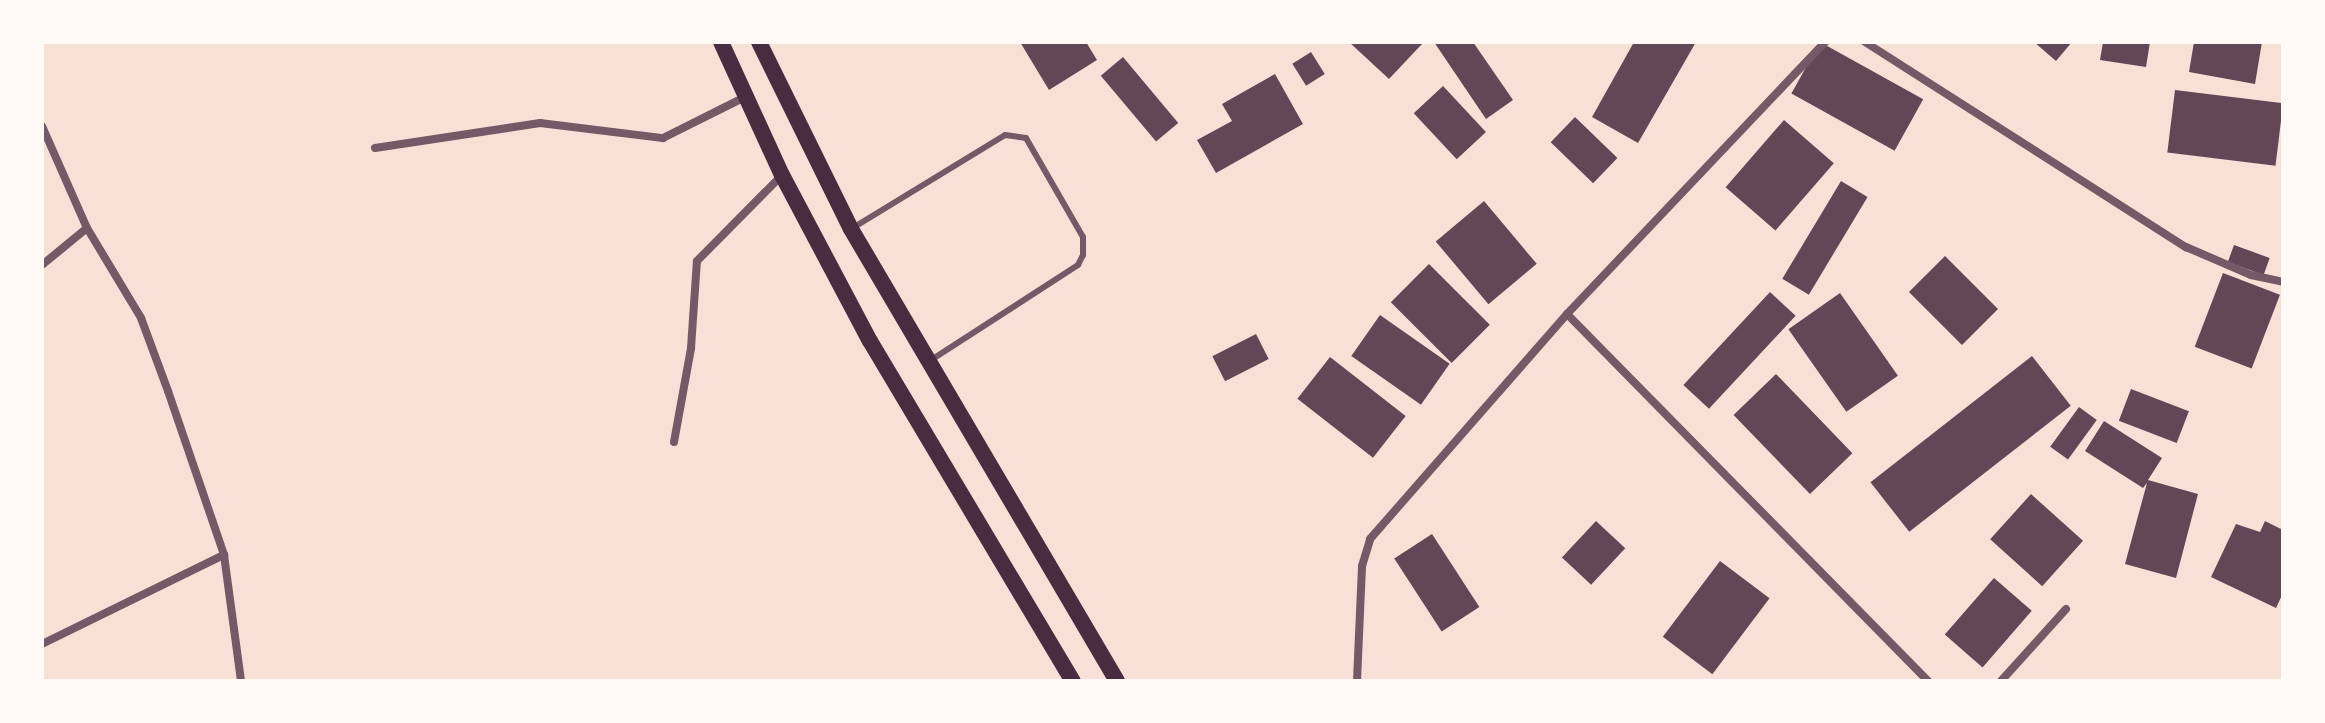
<!DOCTYPE html>
<html>
<head>
<meta charset="utf-8">
<style>
	body { margin:0 }
	#map { position:relative; width:2325px; height:723px; overflow:hidden; background:#f7e1d7; font-family:"Roboto Condensed",sans-serif }
	div>[style] { position:absolute }
	[style*='--x'] { left:calc(var(--x)*1px); top:calc(var(--y)*1px); width:calc(var(--w)*1px); rotate:calc(var(--a)*1deg) }
	.building>* { inset:0; background:#644757; transform-origin:0 0 }
	.service>* { height:6px; margin:-3px; padding:0 3px; transform-origin:3px; border-radius:3px; background:#755966 }
	.minor>* { height:8px; margin:-4px; padding:0 4px; transform-origin:4px; border-radius:4px; background:#755966 }
	.secondary>* { height:16px; margin:-8px; padding:0 8px; transform-origin:8px; border-radius:8px; background:#4a2c40 }
	span { translate:-50% -50%; white-space:nowrap; text-align:center; line-height:1.15; -webkit-text-stroke:7px #fffaf5; paint-order:stroke }
	.frame { position:absolute; inset:0; border:44px solid #fffaf5; pointer-events:none }
</style>
</head>
<body>
<div id="map">
	<div class="building">
		<div style="clip-path:polygon(1020px 42px,1086px 42px,1097px 60px,1049px 90px)"></div>
		<div style="clip-path:polygon(1349px 42px,1420px 42px,1422px 44px,1389px 79px)"></div>
		<div style="clip-path:polygon(1434px 42px,1473px 42px,1513px 100px,1486px 119px)"></div>
		<div style="clip-path:polygon(1634px 42px,1696px 42px,1638px 143px,1592px 117px)"></div>
		<div style="left:1820px;top:42px;width:118px;height:59px;rotate:29deg"></div>
		<div style="clip-path:polygon(2034px 42px,2072px 42px,2056px 61px)"></div>
		<div style="clip-path:polygon(2103px 42px,2150px 42px,2146px 67px,2100px 60px)"></div>
		<div style="clip-path:polygon(2194px 42px,2262px 42px,2255px 84px,2189px 72px)"></div>
		<div style="left:1311px;top:52px;width:26px;height:22px;rotate:58deg"></div>
		<div style="left:1123px;top:57px;width:86px;height:29px;rotate:50deg"></div>
		<div style="clip-path:polygon(1275px 74px,1303px 124px,1216px 173px,1197px 140px,1232px 121px,1222px 104px)"></div>
		<div style="left:1443px;top:86px;width:63px;height:40px;rotate:47deg"></div>
		<div style="left:2175px;top:90px;width:109px;height:63px;rotate:7deg"></div>
		<div style="left:1575px;top:117px;width:59px;height:35px;rotate:44deg"></div>
		<div style="left:1784px;top:120px;width:66px;height:89px;rotate:41deg"></div>
		<div style="left:1841px;top:181px;width:31px;height:114px;rotate:31deg"></div>
		<div style="left:1484px;top:201px;width:82px;height:63px;rotate:50deg"></div>
		<div style="left:2234px;top:245px;width:38px;height:18px;rotate:20deg"></div>
		<div style="left:1945px;top:256px;width:75px;height:51px;rotate:45deg"></div>
		<div style="left:1429px;top:264px;width:86px;height:54px;rotate:45deg"></div>
		<div style="left:2223px;top:273px;width:61px;height:79px;rotate:21deg"></div>
		<div style="left:1770px;top:292px;width:35px;height:127px;rotate:43deg"></div>
		<div style="left:1840px;top:293px;width:101px;height:63px;rotate:55deg"></div>
		<div style="left:1380px;top:315px;width:85px;height:50px;rotate:35deg"></div>
		<div style="left:1256px;top:334px;width:28px;height:49px;rotate:63deg"></div>
		<div style="left:2032px;top:356px;width:63px;height:205px;rotate:52deg"></div>
		<div style="left:1330px;top:357px;width:96px;height:53px;rotate:38deg"></div>
		<div style="left:1776px;top:374px;width:110px;height:59px;rotate:46deg"></div>
		<div style="left:2131px;top:389px;width:62px;height:34px;rotate:21deg"></div>
		<div style="left:2079px;top:407px;width:22px;height:49px;rotate:36deg"></div>
		<div style="clip-path:polygon(2104px 421px,2162px 458px,2148px 480px,2198px 494px,2176px 578px,2125px 564px,2147px 483px,2143px 488px,2085px 451px)"></div>
		<div style="left:2031px;top:494px;width:70px;height:61px;rotate:42deg"></div>
		<div style="left:1596px;top:521px;width:40px;height:50px;rotate:43deg"></div>
		<div style="clip-path:polygon(2265px 521px,2283px 530px,2283px 593px,2276px 608px,2211px 577px,2236px 524px,2260px 532px)"></div>
		<div style="left:1432px;top:534px;width:87px;height:45px;rotate:57deg"></div>
		<div style="left:1720px;top:561px;width:62px;height:95px;rotate:37deg"></div>
		<div style="left:1994px;top:578px;width:50px;height:75px;rotate:41deg"></div>
	</div>
	<div class="service">
		<div style="--x:851;--y:229;--w:180;--a:-31.4"></div>
		<div style="--x:1005;--y:135;--w:21;--a:8"></div>
		<div style="--x:1026;--y:138;--w:114;--a:60.1"></div>
		<div style="--x:1083;--y:237;--w:18;--a:90"></div>
		<div style="--x:1083;--y:255;--w:11;--a:117"></div>
		<div style="--x:1078;--y:265;--w:175;--a:147.1"></div>
	</div>
	<div class="minor">
		<div style="--x:1865;--y:42;--w:381;--a:32.6"></div>
		<div style="--x:2186;--y:247;--w:71;--a:23.3"></div>
		<div style="--x:2251;--y:275;--w:33;--a:12"></div>
		<div style="--x:42;--y:126;--w:111;--a:66.2"></div>
		<div style="--x:87;--y:228;--w:105;--a:59"></div>
		<div style="--x:141;--y:318;--w:78;--a:69.7"></div>
		<div style="--x:168;--y:391;--w:173;--a:71.1"></div>
		<div style="--x:224;--y:555;--w:127;--a:82.3"></div>
		<div style="--x:375;--y:148;--w:167;--a:-8.6"></div>
		<div style="--x:540;--y:123;--w:124;--a:7"></div>
		<div style="--x:663;--y:138;--w:92;--a:-26.6"></div>
		<div style="--x:42;--y:265;--w:58;--a:-39.4"></div>
		<div style="--x:1567;--y:314;--w:515;--a:45.47"></div>
		<div style="--x:674;--y:442;--w:96;--a:-79.7"></div>
		<div style="--x:691;--y:348;--w:87;--a:-86.1"></div>
		<div style="--x:697;--y:261;--w:121;--a:-45.3"></div>
		<div style="--x:42;--y:644;--w:203;--a:-26.1"></div>
		<div style="--x:1357;--y:681;--w:115;--a:-87.5"></div>
		<div style="--x:1362;--y:566;--w:28;--a:-73"></div>
		<div style="--x:1370;--y:539;--w:299;--a:-48.8"></div>
		<div style="--x:1567;--y:314;--w:375;--a:-46.5"></div>
		<div style="--x:2001;--y:681;--w:97;--a:-47.9"></div>
	</div>
	<div class="secondary">
		<div style="--x:721;--y:42;--w:146;--a:65.4"></div>
		<div style="--x:782;--y:175;--w:188;--a:62.1"></div>
		<div style="--x:870;--y:341;--w:396;--a:59.2"></div>
		<div style="--x:759;--y:42;--w:208;--a:63.8"></div>
		<div style="--x:851;--y:229;--w:524;--a:59.52"></div>
	</div>
	<div class="frame"></div>
</div>
</body>
</html>
